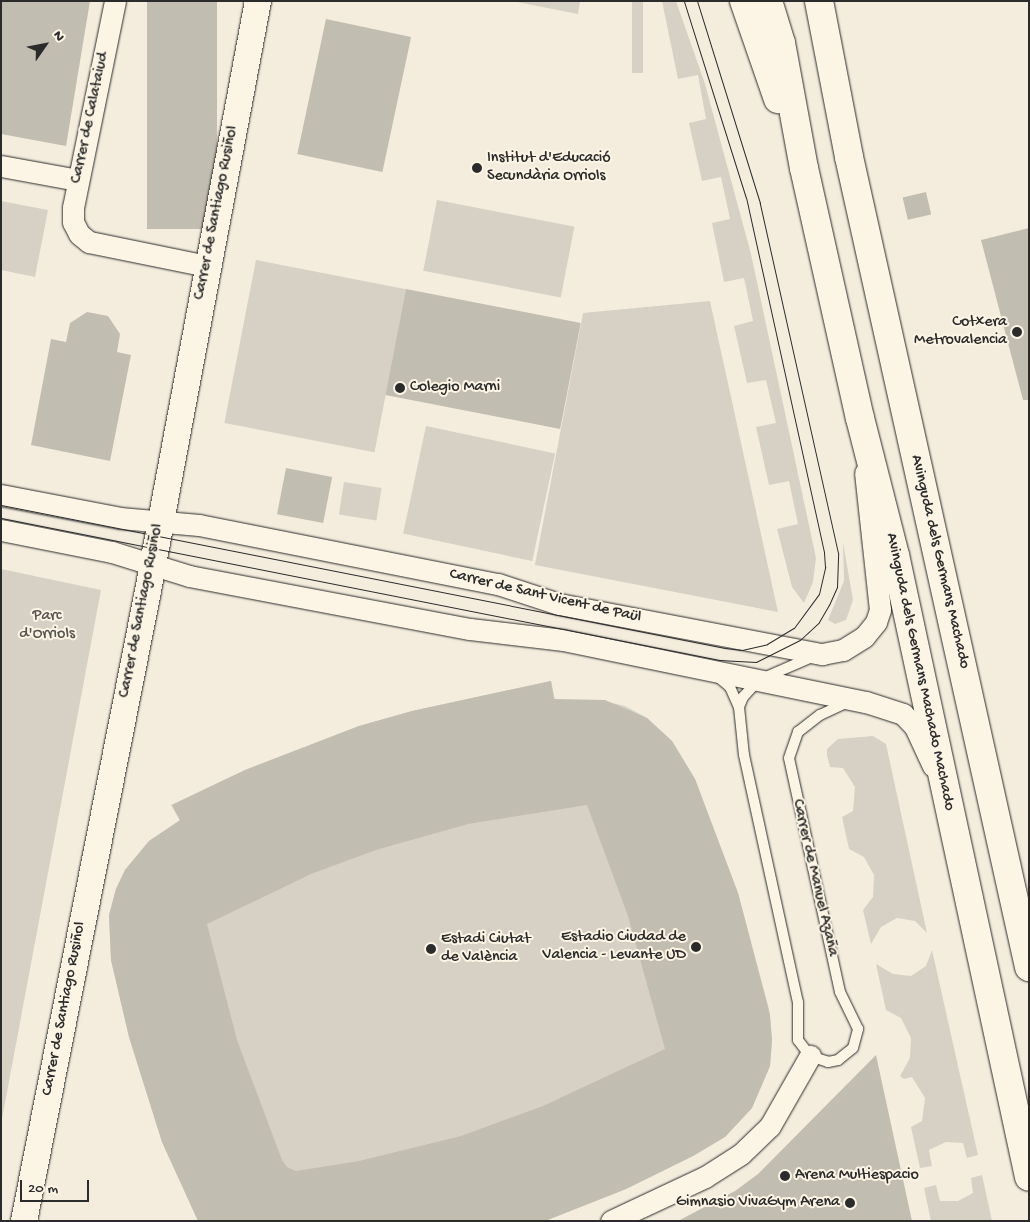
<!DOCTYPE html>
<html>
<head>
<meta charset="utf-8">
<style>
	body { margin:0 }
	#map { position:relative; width:1030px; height:1222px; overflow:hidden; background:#f4edde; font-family:"Gochi Hand",sans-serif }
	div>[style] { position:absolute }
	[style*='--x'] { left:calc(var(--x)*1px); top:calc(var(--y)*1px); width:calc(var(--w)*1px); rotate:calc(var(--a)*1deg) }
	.green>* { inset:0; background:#d6d1c4; transform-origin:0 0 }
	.building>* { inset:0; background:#c2bdb1; transform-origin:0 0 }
	.roads { filter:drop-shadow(0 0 1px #2b2b2b) drop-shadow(0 0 1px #2b2b2b) }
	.service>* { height:10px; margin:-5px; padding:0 5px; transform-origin:5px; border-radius:5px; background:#fcf5e5 }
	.minor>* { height:21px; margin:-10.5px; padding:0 10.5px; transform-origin:10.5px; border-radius:10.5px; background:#fcf5e5 }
	.tertiary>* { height:26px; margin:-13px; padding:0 13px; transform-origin:13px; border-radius:13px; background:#fcf5e5 }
	.primary>* { height:28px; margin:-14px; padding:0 14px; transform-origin:14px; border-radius:14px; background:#fcf5e5 }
	.tram>* { height:1px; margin:-0.5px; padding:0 0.5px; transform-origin:0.5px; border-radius:0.5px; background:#2b2b2b }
	.dots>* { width:14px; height:14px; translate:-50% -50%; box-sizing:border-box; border:2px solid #fcf5e5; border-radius:50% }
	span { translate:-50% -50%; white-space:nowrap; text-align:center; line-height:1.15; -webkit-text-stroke:4px #fcf5e5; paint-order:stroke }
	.street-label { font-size:16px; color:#2b2b2b }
	.poi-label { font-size:16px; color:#2b2b2b }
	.left { translate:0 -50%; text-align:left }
	.right { translate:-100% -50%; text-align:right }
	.park-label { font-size:16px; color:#565451 }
	.frame { position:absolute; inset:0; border:2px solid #2b2b2b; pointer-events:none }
	.north { position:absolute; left:20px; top:20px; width:50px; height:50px; -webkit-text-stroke:4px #fcf5e5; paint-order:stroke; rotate:57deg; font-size:14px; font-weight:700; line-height:20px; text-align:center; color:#2b2b2b }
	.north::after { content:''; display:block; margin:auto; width:18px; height:22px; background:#2b2b2b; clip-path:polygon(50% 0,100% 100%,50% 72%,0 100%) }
	.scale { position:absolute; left:20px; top:1180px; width:69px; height:22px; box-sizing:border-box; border:2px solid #2b2b2b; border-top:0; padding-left:6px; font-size:15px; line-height:18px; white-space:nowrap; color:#2b2b2b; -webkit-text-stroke:4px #fcf5e5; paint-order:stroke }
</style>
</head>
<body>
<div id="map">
	<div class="green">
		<div style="clip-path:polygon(512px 1px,580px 1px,578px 14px)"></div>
		<div style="left:632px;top:1px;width:11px;height:72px"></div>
		<div style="clip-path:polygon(662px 1px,676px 1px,705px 84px,751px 254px,816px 558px,813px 582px,804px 603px,792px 587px,777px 529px,798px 524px,789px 481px,769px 485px,756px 427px,776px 423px,766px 380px,747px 383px,734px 326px,753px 321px,744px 278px,724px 282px,712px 223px,730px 219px,721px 177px,702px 181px,689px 123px,706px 119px,698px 75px,678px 79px)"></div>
		<div style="left:437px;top:200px;width:140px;height:72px;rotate:11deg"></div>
		<div style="clip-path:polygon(1px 201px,48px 210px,35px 277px,1px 270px)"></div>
		<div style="left:256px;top:260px;width:153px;height:166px;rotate:11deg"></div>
		<div style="clip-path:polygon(710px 301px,778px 612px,535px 565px,583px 313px)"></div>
		<div style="left:426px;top:426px;width:132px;height:110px;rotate:12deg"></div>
		<div style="left:344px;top:482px;width:38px;height:33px;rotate:9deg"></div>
		<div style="clip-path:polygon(843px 542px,853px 600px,846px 620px,835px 624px,828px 620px,844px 581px)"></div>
		<div style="clip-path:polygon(1px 569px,101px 590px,1px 1124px)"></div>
		<div style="clip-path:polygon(551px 681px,555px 700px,600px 700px,625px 706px,647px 718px,672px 741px,695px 779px,738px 893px,769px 1009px,772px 1040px,770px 1066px,752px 1108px,725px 1137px,693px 1156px,626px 1189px,545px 1221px,198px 1221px,162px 1142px,129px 1037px,111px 960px,109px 915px,116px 889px,125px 870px,149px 841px,180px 821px,171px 805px,245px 770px,359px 726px,412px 711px)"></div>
		<div style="clip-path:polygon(873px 736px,886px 744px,927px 933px,915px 921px,897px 918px,881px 927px,871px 944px,863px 910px,873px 897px,874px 875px,864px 857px,849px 849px,842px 817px,853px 811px,855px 787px,843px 768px,830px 767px,827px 755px,827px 749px,838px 739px)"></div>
		<div style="clip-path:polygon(932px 950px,978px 1155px,967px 1158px,963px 1143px,946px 1142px,929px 1150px,932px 1166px,920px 1168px,911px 1127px,922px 1121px,925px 1098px,912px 1077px,904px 1079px,900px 1076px,910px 1058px,911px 1038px,901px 1018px,886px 1010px,876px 964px,893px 974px,911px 976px,926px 966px)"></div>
		<div style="clip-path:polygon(982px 1175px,992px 1221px,931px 1221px,924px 1188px,936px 1185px,940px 1201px,958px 1201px,973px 1193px,971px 1178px)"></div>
	</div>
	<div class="building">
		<div style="clip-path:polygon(1px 1px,90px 1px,66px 146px,1px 134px)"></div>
		<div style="left:147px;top:1px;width:70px;height:228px"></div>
		<div style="left:326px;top:19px;width:87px;height:138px;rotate:12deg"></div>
		<div style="left:926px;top:192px;width:23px;height:24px;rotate:77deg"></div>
		<div style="clip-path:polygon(1029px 228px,1029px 400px,1023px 400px,981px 240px)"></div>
		<div style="left:406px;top:289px;width:178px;height:108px;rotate:11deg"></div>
		<div style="clip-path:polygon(87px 312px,108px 316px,120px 334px,117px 352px,131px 355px,110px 461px,31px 445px,51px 339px,66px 342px,70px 323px)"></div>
		<div style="left:286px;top:468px;width:47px;height:47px;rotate:11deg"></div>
		<div style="clip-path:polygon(evenodd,551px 681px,554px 699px,605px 700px,647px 718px,672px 741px,695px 779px,738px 893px,770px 1015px,772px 1040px,770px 1066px,752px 1108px,725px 1137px,693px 1156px,626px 1189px,545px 1221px,198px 1221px,162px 1142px,129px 1037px,111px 960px,109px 915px,116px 889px,125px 870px,149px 841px,180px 820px,172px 805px,245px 770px,359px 726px,412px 711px,551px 681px,587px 805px,628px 916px,665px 1049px,543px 1106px,461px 1136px,359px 1161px,296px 1171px,287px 1167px,282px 1160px,237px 1040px,207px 924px,311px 874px,376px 850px,468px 824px,587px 805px)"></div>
		<div style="clip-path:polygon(876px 1055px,912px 1221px,678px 1221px,735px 1191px,758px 1174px)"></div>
	</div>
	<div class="roads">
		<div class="service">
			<div style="--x:718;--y:677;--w:16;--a:40"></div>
			<div style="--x:730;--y:687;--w:22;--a:66"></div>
			<div style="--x:739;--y:707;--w:48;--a:84.1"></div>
			<div style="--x:744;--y:755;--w:253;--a:77.7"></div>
			<div style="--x:798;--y:1002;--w:38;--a:90"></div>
			<div style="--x:798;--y:1040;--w:20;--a:53"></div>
			<div style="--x:810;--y:1056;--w:19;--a:18"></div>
			<div style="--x:828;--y:1062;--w:10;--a:-11"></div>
			<div style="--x:838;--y:1060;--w:19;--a:-39"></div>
			<div style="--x:853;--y:1048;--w:20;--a:-75"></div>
			<div style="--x:858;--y:1029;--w:41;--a:-115.9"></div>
			<div style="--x:840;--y:992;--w:239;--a:-102.3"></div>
			<div style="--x:789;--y:758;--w:28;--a:-71"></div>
			<div style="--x:798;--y:732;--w:28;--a:-38"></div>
			<div style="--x:820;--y:715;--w:29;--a:-25"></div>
			<div style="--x:739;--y:707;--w:11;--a:-68"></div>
			<div style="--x:743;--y:697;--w:23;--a:-47"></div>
			<div style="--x:759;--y:680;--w:58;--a:-23.5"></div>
		</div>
		<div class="minor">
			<div style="--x:115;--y:1;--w:210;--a:101.5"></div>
			<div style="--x:73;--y:207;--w:15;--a:90"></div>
			<div style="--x:73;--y:222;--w:13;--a:63"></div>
			<div style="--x:79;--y:234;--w:13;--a:39"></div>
			<div style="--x:89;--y:242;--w:120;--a:11.5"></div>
			<div style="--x:1;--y:166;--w:78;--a:10.3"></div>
			<div style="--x:1;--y:495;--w:121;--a:10.9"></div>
			<div style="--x:120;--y:518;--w:79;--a:5.1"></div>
			<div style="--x:199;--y:525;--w:305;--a:11.2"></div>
			<div style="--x:498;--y:584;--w:64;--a:18.2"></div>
			<div style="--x:559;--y:604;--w:268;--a:10.8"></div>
			<div style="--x:822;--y:654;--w:21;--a:-11"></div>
			<div style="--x:843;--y:650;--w:25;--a:-32"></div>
			<div style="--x:864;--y:637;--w:19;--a:-51"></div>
			<div style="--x:876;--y:622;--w:13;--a:-72"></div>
			<div style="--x:880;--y:610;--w:138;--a:-96.2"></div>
			<div style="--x:1;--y:530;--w:113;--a:11.2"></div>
			<div style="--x:112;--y:552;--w:81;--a:17.3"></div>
			<div style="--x:189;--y:576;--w:286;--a:10.7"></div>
			<div style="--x:470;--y:629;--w:94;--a:6.7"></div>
			<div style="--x:563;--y:640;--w:309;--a:11.6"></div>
			<div style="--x:866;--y:702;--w:39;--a:18"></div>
			<div style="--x:903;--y:714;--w:18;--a:47"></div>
			<div style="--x:915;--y:727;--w:43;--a:65.2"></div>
			<div style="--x:611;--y:1221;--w:104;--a:-25.1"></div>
			<div style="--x:705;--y:1177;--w:43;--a:-32.6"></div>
			<div style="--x:741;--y:1154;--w:40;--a:-44"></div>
			<div style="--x:770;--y:1126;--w:81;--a:-60.3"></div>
		</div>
		<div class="tertiary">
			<div style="--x:24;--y:1221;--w:642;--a:-78.87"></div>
			<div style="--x:148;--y:591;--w:600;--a:-79.44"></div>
		</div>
		<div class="primary">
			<div style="--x:744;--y:1;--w:104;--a:70.9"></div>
			<div style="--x:768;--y:1;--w:44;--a:72.8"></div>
			<div style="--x:781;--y:43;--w:127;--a:79.6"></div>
			<div style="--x:804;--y:168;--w:256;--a:77.4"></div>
			<div style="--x:860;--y:418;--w:141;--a:75.7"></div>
			<div style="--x:895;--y:555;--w:636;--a:77.84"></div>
			<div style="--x:819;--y:1;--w:159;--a:79.1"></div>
			<div style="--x:849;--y:157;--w:830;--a:77.47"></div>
		</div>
	</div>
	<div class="tram">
		<div style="--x:1;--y:505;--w:738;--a:11.17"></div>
		<div style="--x:725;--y:648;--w:17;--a:7"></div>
		<div style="--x:742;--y:650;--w:26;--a:-13"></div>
		<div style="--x:767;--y:644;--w:31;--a:-31"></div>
		<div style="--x:794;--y:628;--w:42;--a:-53.7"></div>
		<div style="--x:819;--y:594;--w:28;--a:-77"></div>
		<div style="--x:825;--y:567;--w:15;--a:-94"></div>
		<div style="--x:824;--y:552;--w:362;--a:-102.4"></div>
		<div style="--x:746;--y:198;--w:207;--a:-107.5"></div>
		<div style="--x:1;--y:518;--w:732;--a:11.19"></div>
		<div style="--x:719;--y:660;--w:37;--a:3"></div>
		<div style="--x:756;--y:662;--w:49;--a:-26.6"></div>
		<div style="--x:800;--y:640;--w:26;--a:-43"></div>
		<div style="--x:819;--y:622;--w:20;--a:-60"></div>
		<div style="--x:829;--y:605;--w:20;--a:-66"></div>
		<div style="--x:837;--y:587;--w:34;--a:-88"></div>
		<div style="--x:838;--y:553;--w:359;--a:-102.6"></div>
		<div style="--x:760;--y:203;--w:212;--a:-107.3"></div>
	</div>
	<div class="dots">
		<div style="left:477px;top:168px;background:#2b2b2b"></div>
		<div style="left:1017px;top:332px;background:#2b2b2b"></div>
		<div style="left:400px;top:388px;background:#2b2b2b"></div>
		<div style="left:696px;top:947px;background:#2b2b2b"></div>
		<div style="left:431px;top:949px;background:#2b2b2b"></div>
		<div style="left:785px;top:1176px;background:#2b2b2b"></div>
		<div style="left:850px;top:1203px;background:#2b2b2b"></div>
	</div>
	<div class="street-label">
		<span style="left:91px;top:118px;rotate:-78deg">Carrer de Calataiud</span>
		<span style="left:217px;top:213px;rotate:-79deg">Carrer de Santiago Rusiñol</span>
		<span style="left:939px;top:562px;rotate:77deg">Avinguda dels Germans Machado</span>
		<span style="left:545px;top:597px;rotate:13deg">Carrer de Sant Vicent de Paül</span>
		<span style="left:142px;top:611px;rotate:-79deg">Carrer de Santiago Rusiñol</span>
		<span style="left:919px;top:672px;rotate:78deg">Avinguda dels Germans Machado Machado</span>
		<span style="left:814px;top:878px;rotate:77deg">Carrer de Manuel Azaña</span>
		<span style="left:65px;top:1009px;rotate:-79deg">Carrer de Santiago Rusiñol</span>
	</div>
	<div class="poi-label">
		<span class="left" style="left:487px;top:168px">Institut d'Educació<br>Secundària Orriols</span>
		<span class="right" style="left:1007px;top:332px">Cotxera<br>Metrovalencia</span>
		<span class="left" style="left:410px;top:388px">Colegio Marni</span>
		<span class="right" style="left:686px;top:947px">Estadio Ciudad de<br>Valencia - Levante UD</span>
		<span class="left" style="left:441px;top:949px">Estadi Ciutat<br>de València</span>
		<span class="left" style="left:795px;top:1176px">Arena Multiespacio</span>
		<span class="right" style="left:840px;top:1203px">Gimnasio VivaGym Arena</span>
	</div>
	<div class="park-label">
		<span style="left:47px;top:626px">Parc<br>d'Orriols</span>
	</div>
	<div class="frame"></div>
	<div class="north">N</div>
	<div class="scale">20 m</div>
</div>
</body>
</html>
